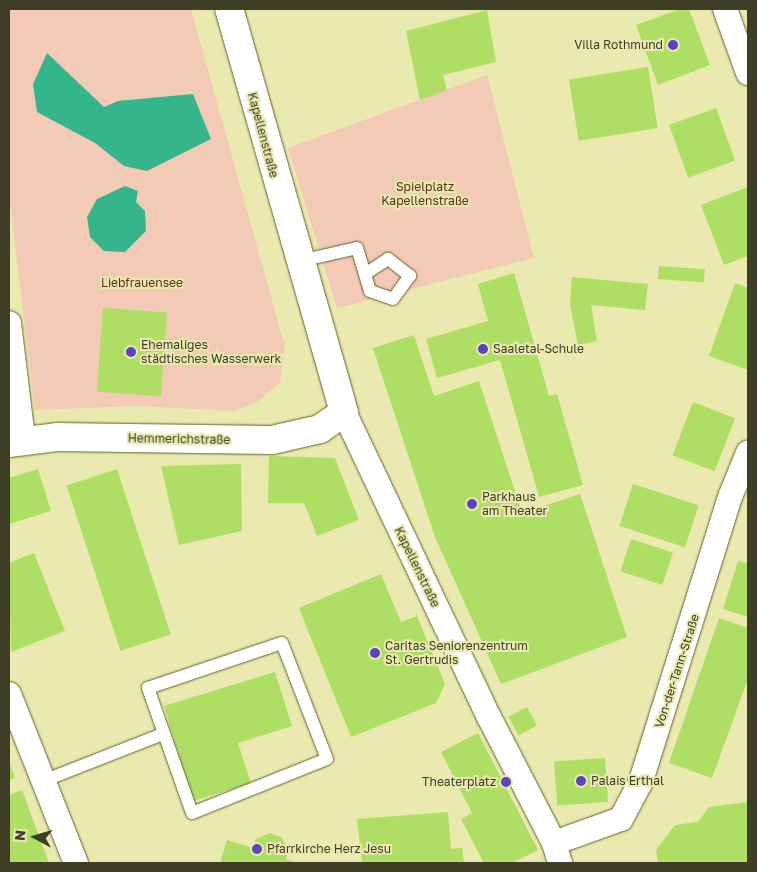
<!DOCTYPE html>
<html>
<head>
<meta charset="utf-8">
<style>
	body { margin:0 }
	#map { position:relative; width:757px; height:872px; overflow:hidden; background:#eae9af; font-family:"Golos Text",sans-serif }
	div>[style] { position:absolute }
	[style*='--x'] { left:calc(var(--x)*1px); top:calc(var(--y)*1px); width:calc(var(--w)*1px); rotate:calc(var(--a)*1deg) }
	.green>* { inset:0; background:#f3cab6 }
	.water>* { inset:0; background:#34b58c }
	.building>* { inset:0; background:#afde65; transform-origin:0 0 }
	.roads { filter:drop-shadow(0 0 1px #64622c) drop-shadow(0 0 1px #64622c) }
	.service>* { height:12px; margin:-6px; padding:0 6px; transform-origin:6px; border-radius:6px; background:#fff }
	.minor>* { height:24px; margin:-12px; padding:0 12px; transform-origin:12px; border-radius:12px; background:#fff }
	.tertiary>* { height:28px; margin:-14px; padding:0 14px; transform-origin:14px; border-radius:14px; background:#fff }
	.dots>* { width:14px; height:14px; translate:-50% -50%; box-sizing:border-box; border:2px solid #eae9af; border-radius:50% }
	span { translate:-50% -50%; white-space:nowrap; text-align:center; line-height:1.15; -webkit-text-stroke:4px #eae9af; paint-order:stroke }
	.poi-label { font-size:12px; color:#3e3d26 }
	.right { translate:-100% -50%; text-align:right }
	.left { translate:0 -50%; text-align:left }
	.street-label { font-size:12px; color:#3e3d26 }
	.park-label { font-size:12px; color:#5e3018 }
	.frame { position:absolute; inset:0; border:10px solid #3e3d26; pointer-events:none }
	.north { position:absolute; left:10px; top:812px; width:50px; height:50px; -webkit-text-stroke:4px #eae9af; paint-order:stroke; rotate:276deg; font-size:14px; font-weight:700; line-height:20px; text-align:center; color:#3e3d26 }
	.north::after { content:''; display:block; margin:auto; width:18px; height:22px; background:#3e3d26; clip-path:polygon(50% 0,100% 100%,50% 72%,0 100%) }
</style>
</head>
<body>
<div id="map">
	<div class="green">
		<div style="clip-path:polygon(9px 9px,191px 9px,285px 347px,280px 382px,260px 400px,235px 411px,137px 406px,35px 410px,9px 194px)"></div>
		<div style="clip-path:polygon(487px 75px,534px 258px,337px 308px,288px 148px)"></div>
	</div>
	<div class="water">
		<div style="clip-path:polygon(47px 53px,104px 107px,118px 101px,193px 94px,211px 139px,147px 171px,124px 166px,95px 143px,37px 112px,33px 84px)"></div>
		<div style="clip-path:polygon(125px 186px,138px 191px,136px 202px,145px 211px,146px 231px,125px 252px,104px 251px,90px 237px,87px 217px,97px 199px)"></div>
	</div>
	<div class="building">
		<div style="clip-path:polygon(680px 9px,689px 9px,710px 65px,658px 85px,636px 25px)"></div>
		<div style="clip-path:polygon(487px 10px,496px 62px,443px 75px,447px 90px,420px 100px,406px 31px)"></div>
		<div style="left:648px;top:67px;width:62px;height:80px;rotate:81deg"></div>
		<div style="left:716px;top:108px;width:56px;height:50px;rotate:70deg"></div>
		<div style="clip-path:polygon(748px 187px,748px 256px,724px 265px,701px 205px)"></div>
		<div style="left:659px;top:266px;width:46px;height:13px;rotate:4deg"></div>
		<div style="clip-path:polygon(514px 273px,549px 396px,557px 394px,583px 485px,539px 497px,500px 360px,437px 378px,426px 339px,488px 321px,478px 284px)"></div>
		<div style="clip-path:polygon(572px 277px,648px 284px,645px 310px,591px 305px,597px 341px,578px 345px,570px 304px)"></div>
		<div style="clip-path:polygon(735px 283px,748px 288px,748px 370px,709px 356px)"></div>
		<div style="left:103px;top:308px;width:64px;height:84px;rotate:4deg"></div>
		<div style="clip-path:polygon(414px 335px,434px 396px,479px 381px,522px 513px,580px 494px,627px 637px,501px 684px,435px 537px,373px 348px)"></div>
		<div style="left:693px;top:402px;width:45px;height:57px;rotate:21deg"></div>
		<div style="clip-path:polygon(269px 456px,335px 458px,359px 520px,317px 536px,304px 503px,268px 503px)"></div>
		<div style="clip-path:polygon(241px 464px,242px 531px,179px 545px,161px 466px)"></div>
		<div style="clip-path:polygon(38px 469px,51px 511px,9px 524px,9px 478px)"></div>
		<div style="left:117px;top:469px;width:174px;height:53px;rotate:72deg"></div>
		<div style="left:633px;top:484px;width:69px;height:44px;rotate:18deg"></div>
		<div style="left:631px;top:539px;width:44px;height:34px;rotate:18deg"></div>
		<div style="clip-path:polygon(34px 553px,65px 631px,11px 652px,9px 563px)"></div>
		<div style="clip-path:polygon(738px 561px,748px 564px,748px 617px,723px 609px)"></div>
		<div style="clip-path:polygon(381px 574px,401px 622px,417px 616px,445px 684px,436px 703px,351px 737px,299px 608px)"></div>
		<div style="clip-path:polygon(719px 618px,748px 628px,748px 679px,712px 778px,669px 763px)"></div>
		<div style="clip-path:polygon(275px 672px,292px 726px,238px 743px,251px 783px,193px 801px,164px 706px)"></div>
		<div style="left:527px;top:707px;width:21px;height:21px;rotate:62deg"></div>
		<div style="clip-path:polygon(478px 733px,538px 850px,512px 863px,484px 863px,461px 819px,472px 813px,441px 752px)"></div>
		<div style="left:605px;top:758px;width:44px;height:51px;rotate:86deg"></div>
		<div style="clip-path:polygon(9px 761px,15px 778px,9px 780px)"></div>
		<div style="clip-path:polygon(22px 790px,49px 863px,9px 863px,9px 795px)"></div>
		<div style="clip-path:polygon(748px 802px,748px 863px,658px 863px,656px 850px,675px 825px,698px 822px,709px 807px)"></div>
		<div style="clip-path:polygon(448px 812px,451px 849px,462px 848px,464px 863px,362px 863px,357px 819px)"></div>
		<div style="clip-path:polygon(270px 833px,281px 837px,289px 850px,286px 859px,297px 863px,220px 863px,227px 840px,253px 848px,256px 839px)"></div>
	</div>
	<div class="roads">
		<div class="service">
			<div style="--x:300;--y:261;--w:58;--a:-12.8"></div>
			<div style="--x:357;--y:248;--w:45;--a:73.2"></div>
			<div style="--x:370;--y:291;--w:24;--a:19"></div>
			<div style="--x:393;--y:299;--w:29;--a:-54"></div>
			<div style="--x:410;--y:276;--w:28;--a:-142"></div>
			<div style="--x:388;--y:259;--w:27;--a:147"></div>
			<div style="--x:282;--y:643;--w:124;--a:68.8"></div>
			<div style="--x:327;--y:759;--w:145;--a:158.2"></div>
			<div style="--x:192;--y:813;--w:133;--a:-109.4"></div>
			<div style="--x:148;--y:688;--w:141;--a:-18.6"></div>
			<div style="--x:43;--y:781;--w:129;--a:-21.4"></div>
		</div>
		<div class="minor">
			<div style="--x:725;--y:9;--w:68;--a:70.2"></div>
			<div style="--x:9;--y:323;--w:117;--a:83.1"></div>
			<div style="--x:344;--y:412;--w:338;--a:64.6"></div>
			<div style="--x:489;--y:717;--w:142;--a:62.7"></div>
			<div style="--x:554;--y:843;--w:21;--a:73"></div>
			<div style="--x:9;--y:694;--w:182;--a:68.4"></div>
			<div style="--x:554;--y:843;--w:71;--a:-19.7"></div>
			<div style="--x:621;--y:819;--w:40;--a:-62"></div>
			<div style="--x:640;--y:784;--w:301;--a:-72.6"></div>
			<div style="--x:730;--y:497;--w:48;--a:-67.8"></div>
		</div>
		<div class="tertiary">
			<div style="--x:9;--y:443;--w:48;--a:-7.1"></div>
			<div style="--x:57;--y:437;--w:215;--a:0.8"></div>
			<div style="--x:272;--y:440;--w:49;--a:-12.9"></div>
			<div style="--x:320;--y:429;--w:29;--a:-35"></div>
			<div style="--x:344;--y:412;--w:419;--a:-105.9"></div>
		</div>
	</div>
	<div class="dots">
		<div style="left:673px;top:45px;background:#5d44bc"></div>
		<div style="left:483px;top:349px;background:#5d44bc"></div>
		<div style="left:131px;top:352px;background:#5d44bc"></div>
		<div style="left:472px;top:504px;background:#5d44bc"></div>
		<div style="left:375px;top:653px;background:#5d44bc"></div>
		<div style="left:581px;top:781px;background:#5d44bc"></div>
		<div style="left:506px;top:782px;background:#5d44bc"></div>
		<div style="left:257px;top:849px;background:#5d44bc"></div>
	</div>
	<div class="poi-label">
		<span class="right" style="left:663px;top:45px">Villa Rothmund</span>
		<span class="left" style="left:141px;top:352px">Ehemaliges<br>städtisches Wasserwerk</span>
		<span class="left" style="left:493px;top:349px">Saaletal-Schule</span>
		<span class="left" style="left:482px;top:504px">Parkhaus<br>am Theater</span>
		<span class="left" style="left:385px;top:653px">Caritas Seniorenzentrum<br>St. Gertrudis</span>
		<span class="left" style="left:591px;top:781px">Palais Erthal</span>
		<span class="right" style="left:496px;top:782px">Theaterplatz</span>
		<span class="left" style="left:267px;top:849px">Pfarrkirche Herz Jesu</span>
	</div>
	<div class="street-label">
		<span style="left:263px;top:135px;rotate:75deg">Kapellenstraße</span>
		<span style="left:179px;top:439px;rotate:1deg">Hemmerichstraße</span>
		<span style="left:417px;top:567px;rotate:64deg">Kapellenstraße</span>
		<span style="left:677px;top:671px;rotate:-72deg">Von-der-Tann-Straße</span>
	</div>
	<div class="park-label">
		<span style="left:425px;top:194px">Spielplatz<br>Kapellenstraße</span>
		<span style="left:142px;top:283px">Liebfrauensee</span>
	</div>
	<div class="frame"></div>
	<div class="north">N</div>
</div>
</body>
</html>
